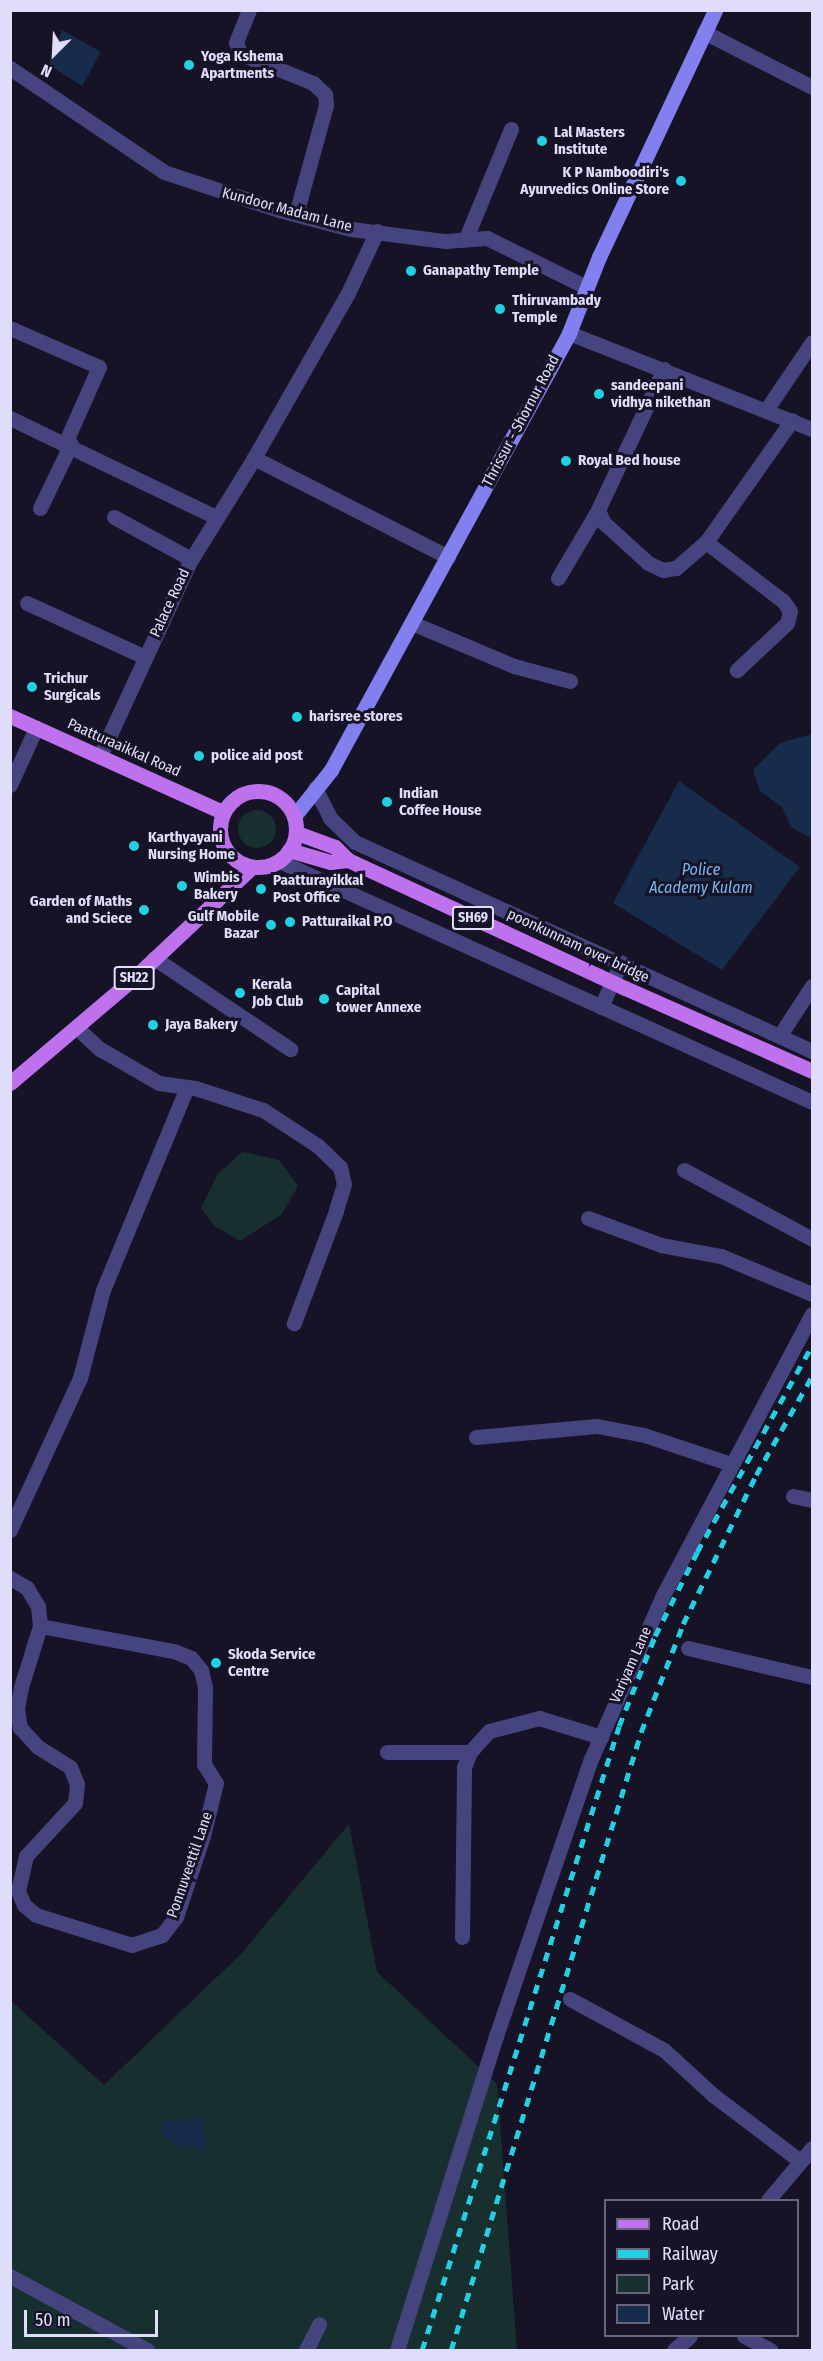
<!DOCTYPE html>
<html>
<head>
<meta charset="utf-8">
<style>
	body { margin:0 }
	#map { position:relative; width:823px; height:2361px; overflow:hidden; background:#161326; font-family:"Fira Sans Condensed",sans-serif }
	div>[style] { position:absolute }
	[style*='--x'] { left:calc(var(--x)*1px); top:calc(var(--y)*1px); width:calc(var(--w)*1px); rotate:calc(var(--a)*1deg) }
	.green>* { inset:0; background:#17302f }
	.round { border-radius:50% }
	.water>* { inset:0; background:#172c4b }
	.minor>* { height:15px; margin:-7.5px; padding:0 7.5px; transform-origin:7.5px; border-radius:7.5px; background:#46447f }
	.secondary>* { height:15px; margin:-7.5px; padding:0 7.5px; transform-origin:7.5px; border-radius:7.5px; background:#8280ef }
	.primary>* { height:15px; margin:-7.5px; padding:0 7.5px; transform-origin:7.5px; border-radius:7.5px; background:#be71ed }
	.primary>.ring { margin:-7.5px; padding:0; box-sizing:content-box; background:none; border:15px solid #be71ed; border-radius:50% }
	.rail>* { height:4.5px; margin-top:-2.25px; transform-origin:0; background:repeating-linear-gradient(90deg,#21d0e3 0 9px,transparent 0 17px) }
	.primary-bridge>* { height:15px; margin:-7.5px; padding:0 7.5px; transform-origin:7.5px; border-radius:7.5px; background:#be71ed }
	.dots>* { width:16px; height:16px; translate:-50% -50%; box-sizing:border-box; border:3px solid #161326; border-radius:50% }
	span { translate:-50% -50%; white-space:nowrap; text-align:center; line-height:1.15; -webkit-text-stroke:6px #161326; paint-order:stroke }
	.shield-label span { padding:2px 4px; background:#161326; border:2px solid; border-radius:4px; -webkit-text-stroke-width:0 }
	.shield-label { font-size:14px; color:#e0ddfb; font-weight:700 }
	.poi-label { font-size:15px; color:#e0ddfb; font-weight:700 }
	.left { translate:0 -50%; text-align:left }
	.right { translate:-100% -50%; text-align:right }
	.street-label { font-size:15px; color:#e0ddfb }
	.water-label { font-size:16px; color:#78b7ee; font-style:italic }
	.frame { position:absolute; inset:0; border:12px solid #e0ddfb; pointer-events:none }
	.legend { position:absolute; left:604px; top:2199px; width:195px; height:138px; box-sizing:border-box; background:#161326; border:2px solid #67647b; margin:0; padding:8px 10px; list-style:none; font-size:18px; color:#e0ddfb }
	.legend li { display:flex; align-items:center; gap:12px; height:30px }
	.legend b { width:30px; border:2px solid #67647b }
	.north { position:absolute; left:24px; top:24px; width:60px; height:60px; -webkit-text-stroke:4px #161326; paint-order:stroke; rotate:204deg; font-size:16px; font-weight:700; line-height:24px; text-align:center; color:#e0ddfb }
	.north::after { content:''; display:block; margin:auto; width:21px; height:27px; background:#e0ddfb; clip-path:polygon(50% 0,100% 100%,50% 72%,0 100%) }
	.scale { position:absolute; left:24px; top:2310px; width:134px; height:27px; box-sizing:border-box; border:3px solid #e0ddfb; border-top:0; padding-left:8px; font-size:18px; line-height:21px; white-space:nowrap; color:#e0ddfb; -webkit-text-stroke:4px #161326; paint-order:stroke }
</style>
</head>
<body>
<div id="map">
	<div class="green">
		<div class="round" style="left:238px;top:810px;width:38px;height:38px"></div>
		<div style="clip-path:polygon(242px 1152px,279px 1160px,298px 1186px,281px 1215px,240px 1241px,213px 1225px,201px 1208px,217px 1175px)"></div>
		<div style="clip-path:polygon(349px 1824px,377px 1972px,497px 2084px,517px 2350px,11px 2350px,10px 2000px,104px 2085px,241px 1954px)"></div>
	</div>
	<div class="water">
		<div style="clip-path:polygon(62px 30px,101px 52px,82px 86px,49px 65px)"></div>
		<div style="clip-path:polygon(812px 734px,812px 836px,809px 837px,792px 828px,782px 807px,760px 791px,753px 770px,780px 743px)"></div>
		<div style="clip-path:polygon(679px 781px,800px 867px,722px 970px,613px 903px)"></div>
		<div style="clip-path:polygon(204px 2117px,206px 2153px,193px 2146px,181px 2149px,163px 2136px,163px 2122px)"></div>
	</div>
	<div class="minor">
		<div style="--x:249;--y:10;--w:35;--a:112"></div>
		<div style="--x:236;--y:43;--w:12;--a:66"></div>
		<div style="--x:241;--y:54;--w:78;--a:21.9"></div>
		<div style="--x:313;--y:83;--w:16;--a:43"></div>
		<div style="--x:325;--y:94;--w:11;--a:85"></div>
		<div style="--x:326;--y:105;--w:113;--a:105.4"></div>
		<div style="--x:704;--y:32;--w:121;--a:27"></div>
		<div style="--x:10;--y:68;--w:186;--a:34"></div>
		<div style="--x:164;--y:172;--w:121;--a:18.3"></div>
		<div style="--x:279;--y:210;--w:74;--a:14.8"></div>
		<div style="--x:351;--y:229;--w:95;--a:7.3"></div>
		<div style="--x:445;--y:241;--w:42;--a:-4.1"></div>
		<div style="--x:487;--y:238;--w:110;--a:26.3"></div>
		<div style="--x:377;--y:231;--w:68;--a:115.1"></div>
		<div style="--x:348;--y:293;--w:190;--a:119.7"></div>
		<div style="--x:254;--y:458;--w:218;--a:27"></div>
		<div style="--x:466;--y:238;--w:118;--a:-67.6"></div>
		<div style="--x:10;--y:328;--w:97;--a:23.7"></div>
		<div style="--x:99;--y:367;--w:81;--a:114"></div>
		<div style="--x:569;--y:333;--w:261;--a:21.6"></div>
		<div style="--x:664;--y:369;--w:156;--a:115.1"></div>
		<div style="--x:598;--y:510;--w:13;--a:67"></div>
		<div style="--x:603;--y:522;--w:61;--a:42.3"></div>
		<div style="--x:648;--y:563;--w:17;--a:25"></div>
		<div style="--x:663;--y:570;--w:13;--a:-9"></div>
		<div style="--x:676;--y:568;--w:40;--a:-41"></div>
		<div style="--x:706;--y:542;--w:149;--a:-54.8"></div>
		<div style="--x:766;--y:410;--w:82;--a:-55.9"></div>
		<div style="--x:10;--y:418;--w:229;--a:25.7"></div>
		<div style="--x:40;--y:508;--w:71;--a:-64.2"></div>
		<div style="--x:114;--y:517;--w:88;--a:28.6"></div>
		<div style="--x:706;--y:542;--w:97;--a:37.5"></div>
		<div style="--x:783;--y:601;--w:12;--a:55"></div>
		<div style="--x:790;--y:611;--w:12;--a:104"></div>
		<div style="--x:787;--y:623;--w:69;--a:136.8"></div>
		<div style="--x:558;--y:578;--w:79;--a:-59.5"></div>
		<div style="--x:27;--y:603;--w:130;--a:24.6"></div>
		<div style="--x:412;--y:623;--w:111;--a:22.9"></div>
		<div style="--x:514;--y:666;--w:58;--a:15"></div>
		<div style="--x:100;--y:756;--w:213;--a:-65.2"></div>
		<div style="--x:189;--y:563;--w:123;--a:-58.2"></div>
		<div style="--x:10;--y:785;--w:63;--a:-65.5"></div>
		<div style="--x:315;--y:788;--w:34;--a:63"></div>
		<div style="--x:330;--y:818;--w:35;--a:44"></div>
		<div style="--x:355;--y:842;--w:503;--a:24.58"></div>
		<div style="--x:279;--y:861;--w:585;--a:24.33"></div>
		<div style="--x:154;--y:958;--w:164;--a:33.8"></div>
		<div style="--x:601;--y:1007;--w:49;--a:-66"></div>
		<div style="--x:76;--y:1027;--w:33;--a:43"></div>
		<div style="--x:100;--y:1049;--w:68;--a:30"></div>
		<div style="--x:159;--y:1083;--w:36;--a:8"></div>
		<div style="--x:195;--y:1088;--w:71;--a:17.9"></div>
		<div style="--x:263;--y:1110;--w:66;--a:33.2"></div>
		<div style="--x:318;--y:1146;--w:30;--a:44"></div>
		<div style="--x:340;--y:1167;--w:17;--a:77"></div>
		<div style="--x:344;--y:1184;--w:28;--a:107"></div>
		<div style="--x:336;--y:1211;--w:120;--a:110.6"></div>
		<div style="--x:780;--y:1035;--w:59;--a:-56.9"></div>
		<div style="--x:684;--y:1170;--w:145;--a:28.3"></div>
		<div style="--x:588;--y:1218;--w:78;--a:20.3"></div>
		<div style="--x:661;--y:1245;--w:61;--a:10.4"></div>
		<div style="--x:721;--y:1256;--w:99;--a:22.7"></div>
		<div style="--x:476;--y:1437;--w:121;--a:-5.2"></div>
		<div style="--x:597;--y:1426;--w:48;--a:10.8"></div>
		<div style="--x:644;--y:1435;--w:92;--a:18.4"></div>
		<div style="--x:793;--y:1496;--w:19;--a:12"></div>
		<div style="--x:10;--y:1530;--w:167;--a:-65.3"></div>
		<div style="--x:80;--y:1378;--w:91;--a:-75.4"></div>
		<div style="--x:103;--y:1290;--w:220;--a:-67.5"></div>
		<div style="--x:10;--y:1578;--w:20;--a:30"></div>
		<div style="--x:27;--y:1588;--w:21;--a:59"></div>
		<div style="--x:38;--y:1606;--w:20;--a:84"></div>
		<div style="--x:40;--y:1626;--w:136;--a:10.6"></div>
		<div style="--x:174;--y:1651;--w:18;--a:22"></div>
		<div style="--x:191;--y:1658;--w:16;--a:50"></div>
		<div style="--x:201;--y:1670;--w:18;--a:77"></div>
		<div style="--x:205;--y:1688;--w:76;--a:90.8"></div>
		<div style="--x:204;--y:1764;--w:22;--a:58"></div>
		<div style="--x:216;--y:1783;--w:55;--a:103.8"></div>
		<div style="--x:203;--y:1836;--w:85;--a:108.4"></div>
		<div style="--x:176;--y:1917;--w:23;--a:128"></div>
		<div style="--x:162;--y:1935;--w:32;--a:162"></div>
		<div style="--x:132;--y:1945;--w:101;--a:-162.6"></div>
		<div style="--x:36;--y:1915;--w:16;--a:-140"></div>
		<div style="--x:24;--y:1905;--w:15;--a:-113"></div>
		<div style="--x:18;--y:1891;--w:36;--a:-77"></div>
		<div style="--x:26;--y:1856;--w:72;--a:-47.2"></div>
		<div style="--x:75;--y:1803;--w:19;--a:-84"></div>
		<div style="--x:77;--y:1784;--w:18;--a:-112"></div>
		<div style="--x:70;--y:1767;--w:39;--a:-148"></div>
		<div style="--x:37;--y:1746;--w:25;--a:-133"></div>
		<div style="--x:20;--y:1728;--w:20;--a:-99"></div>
		<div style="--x:17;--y:1708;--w:21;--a:-79"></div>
		<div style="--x:21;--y:1687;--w:64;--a:-72.7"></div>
		<div style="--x:688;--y:1648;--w:127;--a:13.2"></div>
		<div style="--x:387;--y:1752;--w:83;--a:0"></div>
		<div style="--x:462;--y:1937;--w:170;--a:-89.3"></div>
		<div style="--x:464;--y:1767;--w:16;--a:-68"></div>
		<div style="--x:470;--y:1752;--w:28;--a:-48"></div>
		<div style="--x:489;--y:1731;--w:52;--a:-14.6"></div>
		<div style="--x:539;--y:1718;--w:65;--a:17"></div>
		<div style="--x:570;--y:1999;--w:107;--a:28.5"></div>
		<div style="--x:664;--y:2050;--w:67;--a:42.6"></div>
		<div style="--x:713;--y:2095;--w:108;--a:37.1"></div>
		<div style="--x:768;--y:2200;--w:68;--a:-49.8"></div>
		<div style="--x:10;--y:2276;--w:156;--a:28.4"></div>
		<div style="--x:744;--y:2336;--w:30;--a:28"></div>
		<div style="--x:306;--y:2350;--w:29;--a:-63"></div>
		<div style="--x:397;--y:2350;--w:329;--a:-72.5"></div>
		<div style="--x:496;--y:2036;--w:293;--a:-71.1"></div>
		<div style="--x:591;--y:1759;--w:177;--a:-66.3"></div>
		<div style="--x:662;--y:1597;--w:320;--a:-62.1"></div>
		<div style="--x:674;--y:2350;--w:21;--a:-41"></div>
	</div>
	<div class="secondary">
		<div style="--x:295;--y:815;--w:58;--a:-51.3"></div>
		<div style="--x:331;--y:770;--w:498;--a:-61.4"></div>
		<div style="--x:569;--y:333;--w:82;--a:-68.5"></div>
		<div style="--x:599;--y:257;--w:273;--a:-64.8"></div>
	</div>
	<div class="primary">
		<div style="--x:10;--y:716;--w:234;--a:24.3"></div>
		<div class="ring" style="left:220px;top:791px;width:61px;height:61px"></div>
		<div style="--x:297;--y:833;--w:40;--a:20.2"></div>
		<div style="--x:335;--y:847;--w:18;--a:45"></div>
		<div style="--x:348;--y:860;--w:277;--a:24.8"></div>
		<div style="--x:289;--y:850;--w:43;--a:16.3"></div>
		<div style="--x:330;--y:862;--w:18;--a:-6"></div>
		<div style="--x:625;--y:988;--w:205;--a:23.9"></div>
		<div style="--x:10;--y:1083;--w:165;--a:-40.3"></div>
		<div style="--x:136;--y:976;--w:159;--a:-43.2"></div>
	</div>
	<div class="rail">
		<div style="--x:422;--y:2350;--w:654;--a:-72.48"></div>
		<div style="--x:619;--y:1726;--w:97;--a:-68.2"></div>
		<div style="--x:655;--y:1636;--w:94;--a:-63.4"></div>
		<div style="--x:697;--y:1552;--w:237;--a:-60.9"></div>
		<div style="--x:451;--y:2350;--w:647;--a:-72.91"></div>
		<div style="--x:641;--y:1732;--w:116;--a:-68.7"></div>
		<div style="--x:683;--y:1624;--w:166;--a:-63.9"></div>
		<div style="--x:756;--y:1475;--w:114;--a:-60.5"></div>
	</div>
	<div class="primary-bridge">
		<div style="--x:599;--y:976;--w:29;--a:25"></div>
	</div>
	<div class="dots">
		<div style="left:189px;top:65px;background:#21d0e3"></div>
		<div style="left:542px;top:141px;background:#21d0e3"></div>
		<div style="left:681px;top:181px;background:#21d0e3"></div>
		<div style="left:411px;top:271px;background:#21d0e3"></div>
		<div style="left:500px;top:309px;background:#21d0e3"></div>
		<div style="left:599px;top:394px;background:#21d0e3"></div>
		<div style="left:566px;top:461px;background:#21d0e3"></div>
		<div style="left:32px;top:687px;background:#21d0e3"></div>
		<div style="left:297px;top:717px;background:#21d0e3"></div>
		<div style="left:199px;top:756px;background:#21d0e3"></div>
		<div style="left:387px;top:802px;background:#21d0e3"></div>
		<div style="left:134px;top:846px;background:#21d0e3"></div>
		<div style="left:182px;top:886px;background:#21d0e3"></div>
		<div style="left:261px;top:889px;background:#21d0e3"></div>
		<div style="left:144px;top:910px;background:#21d0e3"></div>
		<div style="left:290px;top:922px;background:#21d0e3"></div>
		<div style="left:271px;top:925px;background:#21d0e3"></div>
		<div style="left:240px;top:993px;background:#21d0e3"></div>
		<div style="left:324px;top:999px;background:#21d0e3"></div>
		<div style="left:153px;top:1025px;background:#21d0e3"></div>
		<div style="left:216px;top:1663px;background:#21d0e3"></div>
	</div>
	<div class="shield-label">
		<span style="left:473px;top:918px">SH69</span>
		<span style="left:134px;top:978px">SH22</span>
	</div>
	<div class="poi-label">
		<span class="left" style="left:201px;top:65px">Yoga Kshema<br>Apartments</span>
		<span class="left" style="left:554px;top:141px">Lal Masters<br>Institute</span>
		<span class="right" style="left:669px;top:181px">K P Namboodiri's<br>Ayurvedics Online Store</span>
		<span class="left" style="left:423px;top:271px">Ganapathy Temple</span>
		<span class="left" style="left:512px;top:309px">Thiruvambady<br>Temple</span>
		<span class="left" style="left:611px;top:394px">sandeepani<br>vidhya nikethan</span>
		<span class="left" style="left:578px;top:461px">Royal Bed house</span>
		<span class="left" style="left:44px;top:687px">Trichur<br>Surgicals</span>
		<span class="left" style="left:309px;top:717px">harisree stores</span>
		<span class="left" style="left:211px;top:756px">police aid post</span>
		<span class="left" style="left:399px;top:802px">Indian<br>Coffee House</span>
		<span class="left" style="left:148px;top:846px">Karthyayani<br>Nursing Home</span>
		<span class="left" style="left:194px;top:886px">Wimbis<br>Bakery</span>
		<span class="left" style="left:273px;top:889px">Paatturayikkal<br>Post Office</span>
		<span class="right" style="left:132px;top:910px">Garden of Maths<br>and Sciece</span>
		<span class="right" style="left:259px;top:925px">Gulf Mobile<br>Bazar</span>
		<span class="left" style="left:302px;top:922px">Patturaikal P.O</span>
		<span class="left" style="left:252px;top:993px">Kerala<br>Job Club</span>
		<span class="left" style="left:336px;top:999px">Capital<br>tower Annexe</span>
		<span class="left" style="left:165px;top:1025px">Jaya Bakery</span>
		<span class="left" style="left:228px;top:1663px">Skoda Service<br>Centre</span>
	</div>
	<div class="street-label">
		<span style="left:287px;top:210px;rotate:15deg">Kundoor Madam Lane</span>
		<span style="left:521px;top:421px;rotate:-62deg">Thrissur - Shornur Road</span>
		<span style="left:170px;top:603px;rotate:-65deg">Palace Road</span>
		<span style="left:124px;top:748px;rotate:24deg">Paatturaaikkal Road</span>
		<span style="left:578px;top:946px;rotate:25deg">poonkunnam over bridge</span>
		<span style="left:631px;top:1665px;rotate:-66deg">Variyam Lane</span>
		<span style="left:190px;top:1865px;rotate:-71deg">Ponnuveettil Lane</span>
	</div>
	<div class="water-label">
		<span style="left:701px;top:879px">Police<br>Academy Kulam</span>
	</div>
	<div class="frame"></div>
	<ul class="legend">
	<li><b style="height:8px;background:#be71ed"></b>Road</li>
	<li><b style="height:8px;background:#21d0e3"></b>Railway</li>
	<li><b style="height:16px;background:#17302f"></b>Park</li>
	<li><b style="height:16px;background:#172c4b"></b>Water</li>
	</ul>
	<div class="north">N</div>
	<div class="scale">50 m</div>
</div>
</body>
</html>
